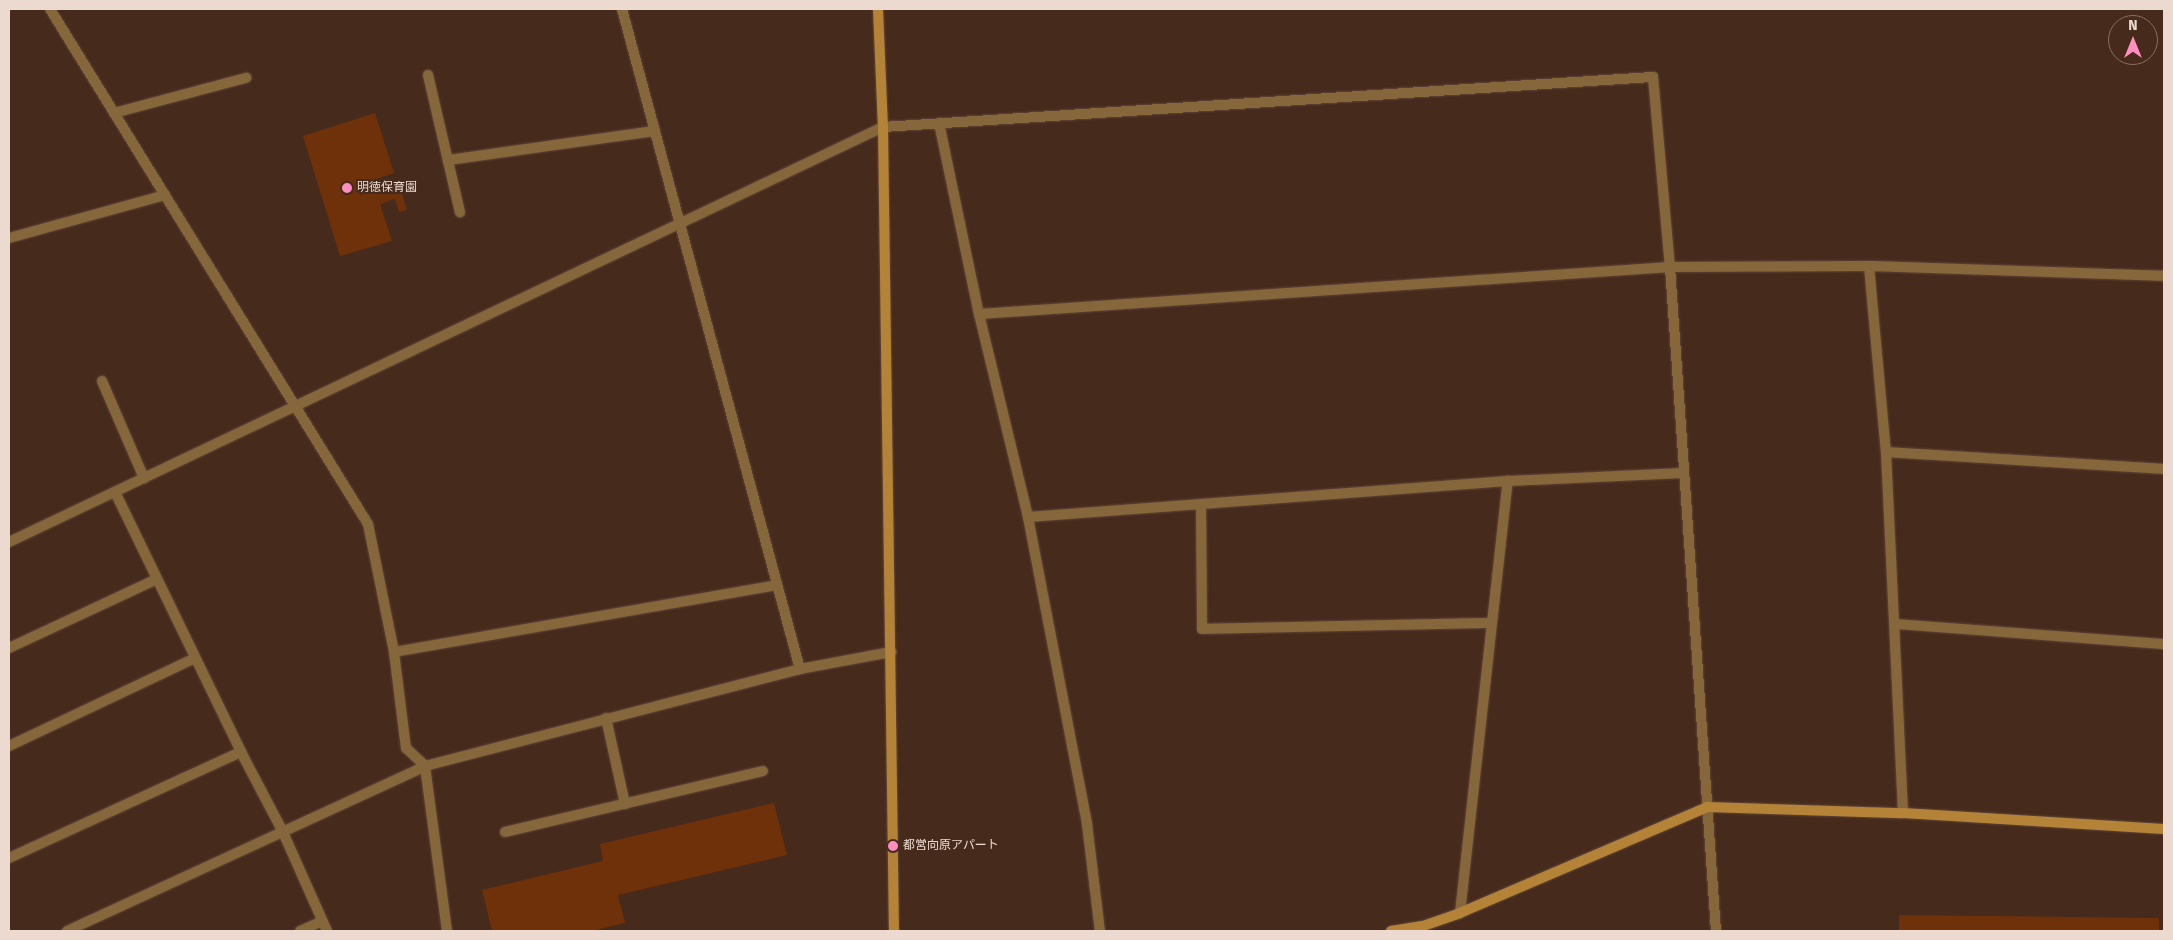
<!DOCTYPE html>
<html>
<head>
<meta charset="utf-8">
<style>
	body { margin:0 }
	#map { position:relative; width:2173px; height:940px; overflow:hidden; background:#462a1c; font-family:"Fira Sans","Noto Sans JP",sans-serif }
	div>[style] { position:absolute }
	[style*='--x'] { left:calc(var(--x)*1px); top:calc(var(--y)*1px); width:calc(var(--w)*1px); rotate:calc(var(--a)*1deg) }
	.building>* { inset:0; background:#6f3109 }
	.roads { filter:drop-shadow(0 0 1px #614639) drop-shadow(0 0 1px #614639) }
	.lane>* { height:10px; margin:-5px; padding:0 5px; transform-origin:5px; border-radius:5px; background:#85673b }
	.street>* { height:10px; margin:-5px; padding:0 5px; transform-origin:5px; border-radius:5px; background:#85673b }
	.secondary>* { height:10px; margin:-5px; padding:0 5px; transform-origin:5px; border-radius:5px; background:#b48338 }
	.dots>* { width:14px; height:14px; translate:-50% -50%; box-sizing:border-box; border:2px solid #462a1c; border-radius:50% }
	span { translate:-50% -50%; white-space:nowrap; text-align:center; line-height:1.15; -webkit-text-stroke:4px #462a1c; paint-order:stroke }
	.poi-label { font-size:12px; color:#ecd9d0 }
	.left { translate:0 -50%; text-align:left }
	.frame { position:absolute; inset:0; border:10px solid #ecd9d0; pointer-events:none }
	.north { position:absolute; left:2108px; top:15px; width:50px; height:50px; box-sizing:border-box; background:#462a1c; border:1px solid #887064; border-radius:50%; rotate:0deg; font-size:14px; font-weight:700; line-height:20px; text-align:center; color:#ecd9d0 }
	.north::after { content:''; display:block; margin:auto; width:18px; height:22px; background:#fd8ebf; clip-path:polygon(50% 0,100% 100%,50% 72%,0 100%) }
</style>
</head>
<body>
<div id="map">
	<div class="building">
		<div style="clip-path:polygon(375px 113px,394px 173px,373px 180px,377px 192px,399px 184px,407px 210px,399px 212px,395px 199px,380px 204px,392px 241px,340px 256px,303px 136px)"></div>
		<div style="clip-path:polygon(774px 803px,787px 855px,618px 895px,625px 923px,591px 931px,492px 931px,482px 890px,603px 861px,600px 844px)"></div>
		<div style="clip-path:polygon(1899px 915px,2159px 918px,2159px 931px,1899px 931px)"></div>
	</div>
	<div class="roads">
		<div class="lane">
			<div style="--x:428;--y:75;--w:141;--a:76.9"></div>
			<div style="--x:114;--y:113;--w:137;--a:-14.9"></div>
			<div style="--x:448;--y:160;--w:209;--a:-8"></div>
			<div style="--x:102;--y:381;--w:106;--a:66.6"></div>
			<div style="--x:115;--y:492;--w:289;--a:64.1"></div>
			<div style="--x:241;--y:752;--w:88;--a:62.3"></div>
			<div style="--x:1201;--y:504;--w:125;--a:89.5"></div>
			<div style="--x:1202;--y:629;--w:290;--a:-1.2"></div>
			<div style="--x:9;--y:648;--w:163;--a:-25"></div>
			<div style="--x:394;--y:652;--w:388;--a:-9.9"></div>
			<div style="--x:606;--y:718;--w:88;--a:77.5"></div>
			<div style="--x:9;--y:746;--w:206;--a:-25.3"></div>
			<div style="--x:505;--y:832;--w:265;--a:-13.3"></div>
			<div style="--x:9;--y:858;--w:255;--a:-24.6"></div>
			<div style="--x:300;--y:931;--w:24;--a:-24"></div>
		</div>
		<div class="street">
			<div style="--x:50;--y:9;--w:605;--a:58.31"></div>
			<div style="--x:368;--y:524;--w:131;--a:78.5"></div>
			<div style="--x:394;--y:652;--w:97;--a:82.9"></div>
			<div style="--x:406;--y:748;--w:26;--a:43"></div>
			<div style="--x:425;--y:766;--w:166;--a:82.4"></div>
			<div style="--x:622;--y:9;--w:684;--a:74.91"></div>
			<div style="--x:939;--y:123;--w:195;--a:78.2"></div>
			<div style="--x:979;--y:314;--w:209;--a:76.4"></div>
			<div style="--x:1028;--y:517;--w:313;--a:79.1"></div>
			<div style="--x:1087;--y:824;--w:108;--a:83.1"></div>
			<div style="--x:9;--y:238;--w:162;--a:-15.4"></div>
			<div style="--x:1869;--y:266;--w:187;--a:84.8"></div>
			<div style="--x:1886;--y:452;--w:361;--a:87.3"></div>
			<div style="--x:979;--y:314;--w:693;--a:-3.89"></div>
			<div style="--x:1670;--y:267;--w:199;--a:-0.3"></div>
			<div style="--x:1869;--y:266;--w:295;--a:1.9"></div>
			<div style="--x:1886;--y:452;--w:279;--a:3.5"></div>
			<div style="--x:1028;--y:517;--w:481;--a:-4.3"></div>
			<div style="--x:1508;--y:481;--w:175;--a:-2.6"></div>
			<div style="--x:9;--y:542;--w:968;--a:-25.4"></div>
			<div style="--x:883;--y:127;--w:772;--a:-3.72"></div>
			<div style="--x:1653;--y:77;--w:191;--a:84.9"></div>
			<div style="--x:1670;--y:267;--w:666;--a:86.04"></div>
			<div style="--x:1896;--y:624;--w:269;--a:4.3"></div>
			<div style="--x:282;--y:830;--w:111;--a:66"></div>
			<div style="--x:1460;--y:913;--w:435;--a:-83.7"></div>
			<div style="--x:67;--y:931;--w:394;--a:-24.7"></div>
			<div style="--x:425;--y:766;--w:387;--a:-14.5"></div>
			<div style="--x:800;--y:669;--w:93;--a:-10.6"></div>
		</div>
		<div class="secondary">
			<div style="--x:878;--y:9;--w:118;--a:87.6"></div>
			<div style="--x:883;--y:127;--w:804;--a:89.22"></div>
			<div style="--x:1391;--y:931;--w:32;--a:-9"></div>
			<div style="--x:1423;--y:926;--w:39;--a:-19"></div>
			<div style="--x:1460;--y:913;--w:269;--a:-23.2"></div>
			<div style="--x:1707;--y:807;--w:196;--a:1.8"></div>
			<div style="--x:1903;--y:813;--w:261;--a:3.5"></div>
		</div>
	</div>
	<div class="dots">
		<div style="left:347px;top:188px;background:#fd8ebf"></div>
		<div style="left:893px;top:846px;background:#fd8ebf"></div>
	</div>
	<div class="poi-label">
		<span class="left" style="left:357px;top:188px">明徳保育園</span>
		<span class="left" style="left:903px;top:846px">都営向原アパート</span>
	</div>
	<div class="frame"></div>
	<div class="north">N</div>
</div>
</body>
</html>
